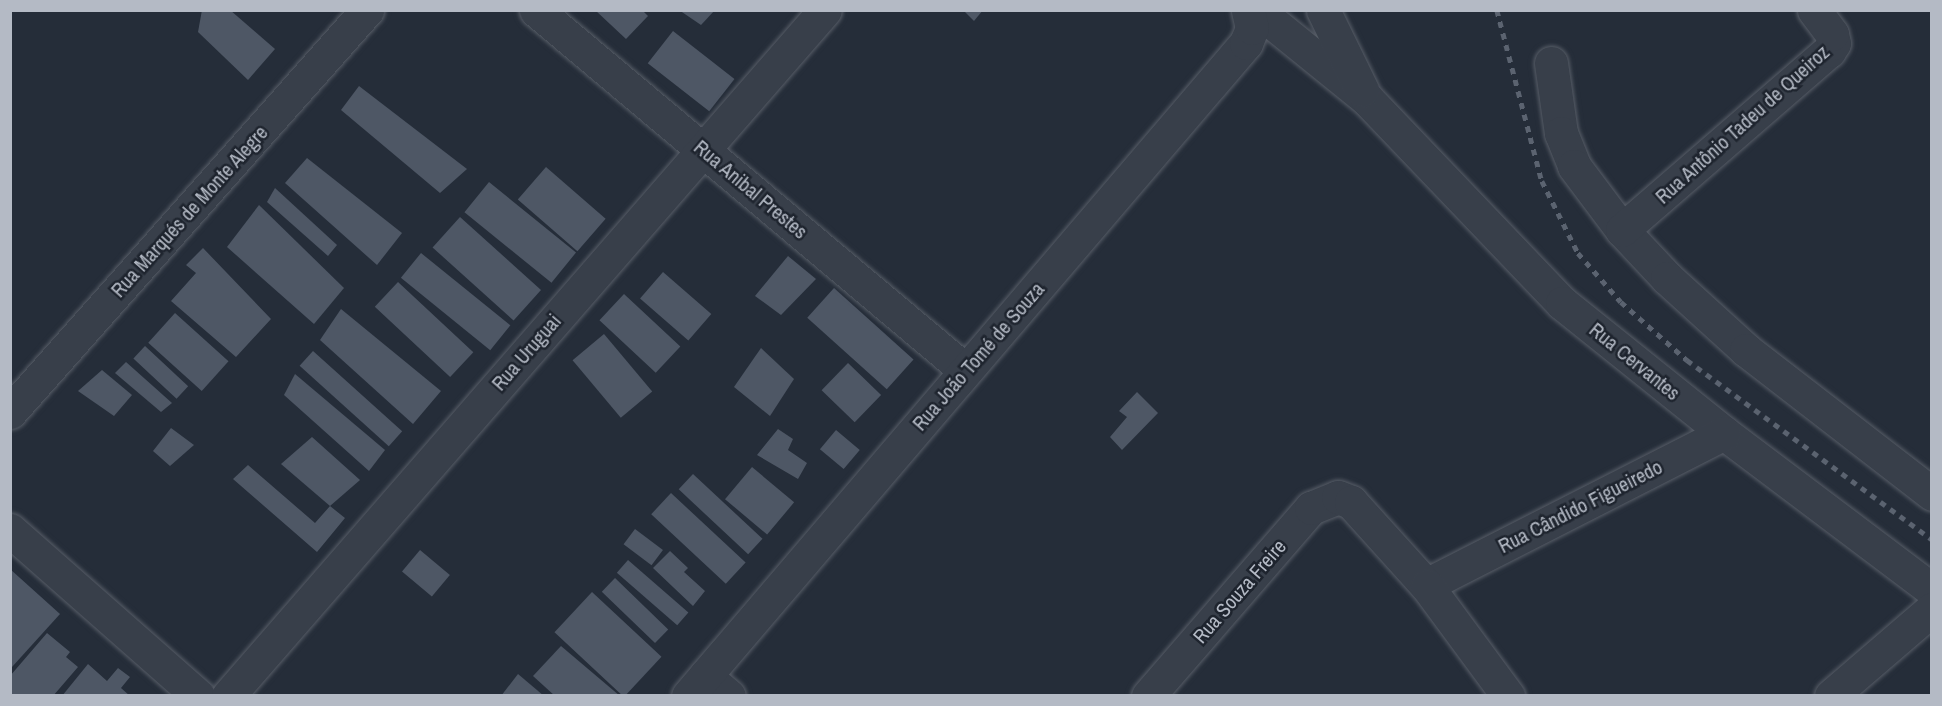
<!DOCTYPE html>
<html>
<head>
<meta charset="utf-8">
<style>
	body { margin:0 }
	#map { position:relative; width:1942px; height:706px; overflow:hidden; background:#252d39; font-family:"Archivo Narrow",sans-serif }
	div>[style] { position:absolute }
	[style*='--x'] { left:calc(var(--x)*1px); top:calc(var(--y)*1px); width:calc(var(--w)*1px); rotate:calc(var(--a)*1deg) }
	.building>* { inset:0; background:#4e5765; transform-origin:0 0 }
	.roads { filter:drop-shadow(0 0 2px #575d67) drop-shadow(0 0 2px #575d67) }
	.minor>* { height:33px; margin:-16.5px; padding:0 16.5px; transform-origin:16.5px; border-radius:16.5px; background:#383f4a }
	.rail>* { height:4.5px; margin-top:-2.25px; transform-origin:0; background:repeating-linear-gradient(90deg,#5b6370 0 6px,transparent 0 12px) }
	span { translate:-50% -50%; white-space:nowrap; text-align:center; line-height:1.15; -webkit-text-stroke:5px #1e242e; paint-order:stroke }
	.street-label { font-size:20px; color:#b4bac5 }
	.frame { position:absolute; inset:0; border:12px solid #b4bac5; pointer-events:none }
</style>
</head>
<body>
<div id="map">
	<div class="building">
		<div style="clip-path:polygon(202px 10px,230px 10px,275px 49px,248px 80px,198px 32px)"></div>
		<div style="clip-path:polygon(595px 10px,642px 10px,648px 16px,626px 39px)"></div>
		<div style="clip-path:polygon(679px 10px,715px 10px,701px 25px)"></div>
		<div style="clip-path:polygon(963px 10px,983px 10px,974px 21px)"></div>
		<div style="left:673px;top:31px;width:78px;height:41px;rotate:38deg"></div>
		<div style="clip-path:polygon(359px 86px,467px 169px,440px 193px,341px 110px)"></div>
		<div style="clip-path:polygon(307px 158px,402px 233px,377px 265px,285px 183px)"></div>
		<div style="left:546px;top:167px;width:79px;height:43px;rotate:41deg"></div>
		<div style="left:489px;top:182px;width:112px;height:39px;rotate:39deg"></div>
		<div style="clip-path:polygon(275px 188px,337px 245px,328px 256px,267px 202px)"></div>
		<div style="clip-path:polygon(259px 205px,344px 288px,314px 324px,227px 247px)"></div>
		<div style="left:460px;top:217px;width:109px;height:41px;rotate:42deg"></div>
		<div style="clip-path:polygon(203px 248px,271px 319px,236px 357px,171px 301px,196px 273px,186px 265px)"></div>
		<div style="left:421px;top:253px;width:115px;height:32px;rotate:39deg"></div>
		<div style="clip-path:polygon(788px 256px,816px 279px,781px 315px,755px 296px)"></div>
		<div style="left:663px;top:272px;width:64px;height:35px;rotate:41deg"></div>
		<div style="left:398px;top:282px;width:103px;height:34px;rotate:43deg"></div>
		<div style="left:834px;top:288px;width:107px;height:40px;rotate:42deg"></div>
		<div style="left:624px;top:294px;width:77px;height:36px;rotate:43deg"></div>
		<div style="clip-path:polygon(341px 309px,441px 391px,413px 424px,320px 340px)"></div>
		<div style="left:175px;top:313px;width:72px;height:40px;rotate:42deg"></div>
		<div style="left:604px;top:334px;width:75px;height:41px;rotate:50deg"></div>
		<div style="left:145px;top:346px;width:59px;height:17px;rotate:43deg"></div>
		<div style="clip-path:polygon(761px 348px,794px 379px,770px 416px,734px 387px)"></div>
		<div style="left:313px;top:351px;width:120px;height:20px;rotate:42deg"></div>
		<div style="clip-path:polygon(126px 362px,172px 403px,161px 412px,115px 373px)"></div>
		<div style="left:848px;top:363px;width:46px;height:38px;rotate:44deg"></div>
		<div style="clip-path:polygon(102px 370px,132px 395px,114px 416px,78px 391px)"></div>
		<div style="clip-path:polygon(295px 374px,385px 450px,369px 471px,284px 395px)"></div>
		<div style="clip-path:polygon(1137px 392px,1158px 413px,1122px 450px,1110px 437px,1127px 417px,1119px 411px)"></div>
		<div style="clip-path:polygon(171px 428px,194px 445px,170px 466px,153px 451px)"></div>
		<div style="clip-path:polygon(778px 429px,793px 439px,788px 450px,807px 463px,798px 479px,757px 455px)"></div>
		<div style="left:836px;top:430px;width:31px;height:25px;rotate:40deg"></div>
		<div style="clip-path:polygon(312px 437px,360px 480px,330px 506px,281px 464px)"></div>
		<div style="clip-path:polygon(248px 465px,315px 523px,330px 506px,345px 518px,317px 552px,233px 479px)"></div>
		<div style="left:752px;top:467px;width:55px;height:42px;rotate:40deg"></div>
		<div style="left:693px;top:474px;width:95px;height:21px;rotate:43deg"></div>
		<div style="left:671px;top:493px;width:102px;height:29px;rotate:43deg"></div>
		<div style="left:635px;top:529px;width:35px;height:19px;rotate:37deg"></div>
		<div style="left:420px;top:550px;width:39px;height:28px;rotate:40deg"></div>
		<div style="clip-path:polygon(670px 551px,688px 568px,684px 572px,705px 591px,693px 606px,653px 568px)"></div>
		<div style="left:628px;top:560px;width:80px;height:17px;rotate:41deg"></div>
		<div style="clip-path:polygon(10px 569px,60px 614px,12px 667px,10px 665px)"></div>
		<div style="left:615px;top:578px;width:74px;height:19px;rotate:44deg"></div>
		<div style="left:592px;top:592px;width:95px;height:55px;rotate:43deg"></div>
		<div style="clip-path:polygon(47px 633px,70px 652px,66px 657px,78px 667px,53px 696px,10px 696px,10px 676px)"></div>
		<div style="clip-path:polygon(561px 646px,620px 696px,555px 696px,533px 676px)"></div>
		<div style="clip-path:polygon(88px 664px,107px 681px,118px 668px,130px 677px,121px 688px,130px 696px,62px 696px)"></div>
		<div style="clip-path:polygon(518px 674px,544px 696px,501px 696px)"></div>
	</div>
	<div class="roads">
		<div class="minor">
			<div style="--x:536;--y:10;--w:560;--a:40"></div>
			<div style="--x:1257;--y:10;--w:141;--a:39"></div>
			<div style="--x:1367;--y:99;--w:282;--a:46.3"></div>
			<div style="--x:1562;--y:303;--w:208;--a:38.7"></div>
			<div style="--x:1724;--y:433;--w:261;--a:37"></div>
			<div style="--x:1323;--y:10;--w:89;--a:64"></div>
			<div style="--x:1551;--y:63;--w:71;--a:81.9"></div>
			<div style="--x:1561;--y:133;--w:35;--a:68"></div>
			<div style="--x:1574;--y:166;--w:80;--a:53.1"></div>
			<div style="--x:1622;--y:230;--w:66;--a:46.8"></div>
			<div style="--x:1667;--y:278;--w:107;--a:42.3"></div>
			<div style="--x:1746;--y:350;--w:235;--a:37.7"></div>
			<div style="--x:1622;--y:230;--w:274;--a:-40.9"></div>
			<div style="--x:1829;--y:51;--w:9;--a:-58"></div>
			<div style="--x:1834;--y:43;--w:9;--a:-103"></div>
			<div style="--x:1832;--y:34;--w:30;--a:-127"></div>
			<div style="--x:10;--y:412;--w:538;--a:-48.39"></div>
			<div style="--x:10;--y:530;--w:251;--a:41.4"></div>
			<div style="--x:1436;--y:580;--w:323;--a:-27"></div>
			<div style="--x:705;--y:676;--w:31;--a:40"></div>
			<div style="--x:228;--y:696;--w:909;--a:-48.97"></div>
			<div style="--x:688;--y:696;--w:859;--a:-49.49"></div>
			<div style="--x:1246;--y:43;--w:16;--a:-68"></div>
			<div style="--x:1252;--y:28;--w:18;--a:-103"></div>
			<div style="--x:1148;--y:696;--w:249;--a:-49.1"></div>
			<div style="--x:1311;--y:508;--w:29;--a:-22"></div>
			<div style="--x:1338;--y:497;--w:14;--a:21"></div>
			<div style="--x:1351;--y:502;--w:113;--a:47.9"></div>
			<div style="--x:1427;--y:586;--w:137;--a:53.6"></div>
			<div style="--x:1831;--y:696;--w:133;--a:-40.7"></div>
		</div>
	</div>
	<div class="rail">
		<div style="--x:1497;--y:10;--w:177;--a:75.3"></div>
		<div style="--x:1542;--y:181;--w:80;--a:63.4"></div>
		<div style="--x:1578;--y:253;--w:65;--a:48.7"></div>
		<div style="--x:1621;--y:302;--w:88;--a:41.3"></div>
		<div style="--x:1687;--y:360;--w:303;--a:36.2"></div>
	</div>
	<div class="street-label">
		<span style="left:1742px;top:124px;rotate:-42deg">Rua Antônio Tadeu de Queiroz</span>
		<span style="left:751px;top:189px;rotate:40deg">Rua Anibal Prestes</span>
		<span style="left:189px;top:211px;rotate:-48deg">Rua Marqués de Monte Alegre</span>
		<span style="left:526px;top:352px;rotate:-49deg">Rua Uruguai</span>
		<span style="left:978px;top:356px;rotate:-49deg">Rua João Tomé de Souza</span>
		<span style="left:1635px;top:361px;rotate:39deg">Rua Cervantes</span>
		<span style="left:1580px;top:506px;rotate:-27deg">Rua Cândido Figueiredo</span>
		<span style="left:1239px;top:591px;rotate:-49deg">Rua Souza Freire</span>
	</div>
	<div class="frame"></div>
</div>
</body>
</html>
